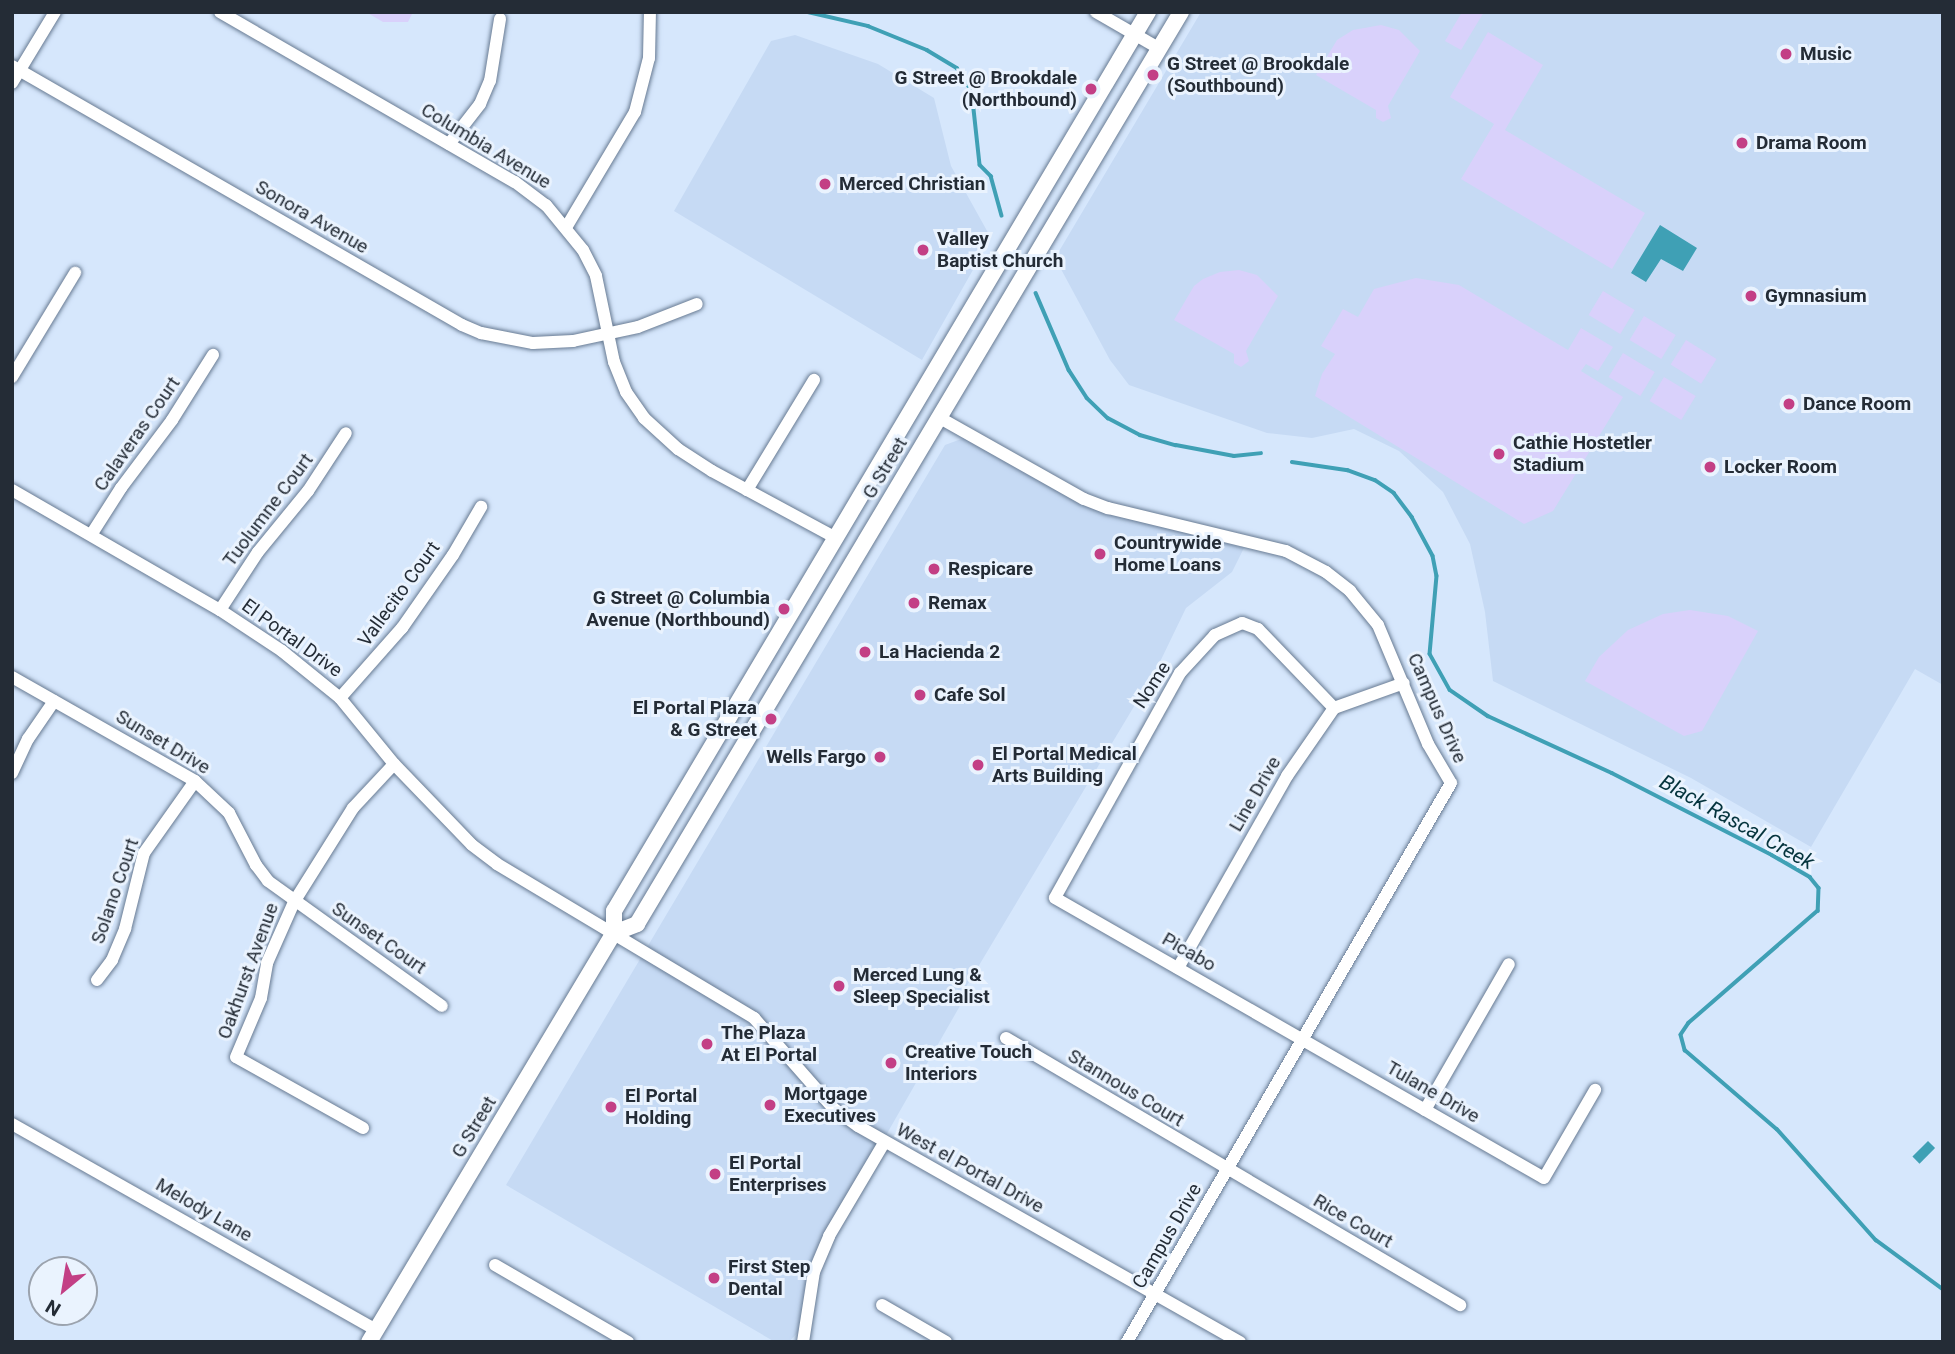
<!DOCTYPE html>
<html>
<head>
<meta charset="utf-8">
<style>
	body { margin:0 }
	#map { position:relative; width:1955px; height:1354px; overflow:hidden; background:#d6e7fc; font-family:Roboto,sans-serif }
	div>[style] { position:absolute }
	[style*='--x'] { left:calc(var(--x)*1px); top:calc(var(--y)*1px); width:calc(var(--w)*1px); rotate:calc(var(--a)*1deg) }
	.built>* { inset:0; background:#c6daf4 }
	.green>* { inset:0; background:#d9d1fb; transform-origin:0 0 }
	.water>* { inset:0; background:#3fa0b5; transform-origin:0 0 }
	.stream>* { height:3.5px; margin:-1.75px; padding:0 1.75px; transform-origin:1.75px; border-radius:1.75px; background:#3fa0b5 }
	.roads { filter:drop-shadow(0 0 2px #677a92) drop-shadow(0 0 2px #677a92) }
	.minor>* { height:12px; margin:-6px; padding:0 6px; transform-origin:6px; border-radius:6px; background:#fff }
	.tertiary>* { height:16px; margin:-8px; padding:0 8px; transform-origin:8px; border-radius:8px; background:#fff }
	.dots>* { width:19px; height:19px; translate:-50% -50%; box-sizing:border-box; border:4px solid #eaf3fe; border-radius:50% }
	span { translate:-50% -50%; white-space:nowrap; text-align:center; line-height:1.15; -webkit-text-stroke:6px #eaf3fe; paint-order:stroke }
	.poi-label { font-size:19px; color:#242c36; font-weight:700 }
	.left { translate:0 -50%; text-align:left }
	.right { translate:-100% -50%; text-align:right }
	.street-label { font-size:19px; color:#242c36 }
	.water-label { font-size:21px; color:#05343d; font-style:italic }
	.frame { position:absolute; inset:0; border:14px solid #242c36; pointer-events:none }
	.north { position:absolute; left:28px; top:1256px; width:70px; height:70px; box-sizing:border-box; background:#eaf3fe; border:2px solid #9ba3ae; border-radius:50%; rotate:210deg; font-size:19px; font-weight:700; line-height:28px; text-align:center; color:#242c36 }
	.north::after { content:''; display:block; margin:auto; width:24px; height:32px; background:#c33f85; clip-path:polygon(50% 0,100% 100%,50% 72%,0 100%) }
</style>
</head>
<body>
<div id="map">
	<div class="built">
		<div style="clip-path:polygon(1201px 12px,1943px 12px,1943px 685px,1915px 669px,1811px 847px,1691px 778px,1493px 681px,1485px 612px,1470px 544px,1443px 492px,1399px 451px,1354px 429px,1312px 438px,1267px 433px,1129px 385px,1110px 360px,1055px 258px)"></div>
		<div style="clip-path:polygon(795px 35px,878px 64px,934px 98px,951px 166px,991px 238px,922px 360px,674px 211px,771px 41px)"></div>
		<div style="clip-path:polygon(964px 438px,1094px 509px,1244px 548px,1232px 572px,1186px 608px,1157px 668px,966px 987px,969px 990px,869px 1165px,825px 1252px,808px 1321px,789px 1342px,775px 1342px,506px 1185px,945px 445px)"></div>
	</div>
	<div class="green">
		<div style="clip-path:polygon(366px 12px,413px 12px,408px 22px,383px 22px)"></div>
		<div style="clip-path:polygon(1462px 12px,1484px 12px,1461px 50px,1445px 41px)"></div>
		<div style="clip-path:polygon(1381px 25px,1399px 30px,1420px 51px,1388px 106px,1391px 118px,1383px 122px,1376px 118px,1376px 110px,1316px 75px,1337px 40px,1353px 30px)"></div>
		<div style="clip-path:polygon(1488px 32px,1543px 65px,1505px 130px,1645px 213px,1612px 269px,1461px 179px,1494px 124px,1450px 97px)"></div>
		<div style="clip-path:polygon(1239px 270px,1257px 275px,1278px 296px,1246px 351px,1249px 361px,1241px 367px,1234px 363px,1234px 354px,1174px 320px,1194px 286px,1203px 279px,1220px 272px)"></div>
		<div style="clip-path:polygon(1416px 278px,1459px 285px,1568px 350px,1581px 328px,1613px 347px,1598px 371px,1586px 364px,1581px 371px,1623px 397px,1553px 511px,1524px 524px,1315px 396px,1322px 374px,1335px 354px,1321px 346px,1343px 309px,1358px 317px,1374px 289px)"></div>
		<div style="left:1603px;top:291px;width:37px;height:28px;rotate:31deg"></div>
		<div style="left:1644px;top:316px;width:37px;height:28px;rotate:31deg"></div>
		<div style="left:1686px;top:340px;width:36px;height:29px;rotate:32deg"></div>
		<div style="left:1623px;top:353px;width:37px;height:28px;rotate:31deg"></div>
		<div style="left:1664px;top:377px;width:37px;height:28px;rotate:31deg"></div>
		<div style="clip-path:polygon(1690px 610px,1728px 616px,1758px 631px,1702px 731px,1684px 736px,1585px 681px,1599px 657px,1628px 630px,1663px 614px)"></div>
	</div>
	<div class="water">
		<div style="clip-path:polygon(1660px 225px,1697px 248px,1683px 271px,1661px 259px,1646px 282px,1631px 273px)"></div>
		<div style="left:1928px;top:1141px;width:10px;height:22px;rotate:45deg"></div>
	</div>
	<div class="stream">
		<div style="--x:808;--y:12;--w:62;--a:13.1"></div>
		<div style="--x:868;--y:26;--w:64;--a:22.1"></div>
		<div style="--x:927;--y:50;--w:35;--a:31"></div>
		<div style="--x:957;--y:68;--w:27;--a:57"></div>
		<div style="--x:972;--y:91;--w:74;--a:83.8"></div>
		<div style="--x:980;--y:165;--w:16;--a:45"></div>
		<div style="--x:991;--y:176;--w:41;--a:74.6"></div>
		<div style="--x:1036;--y:293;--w:84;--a:66.8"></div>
		<div style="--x:1069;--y:370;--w:33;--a:57"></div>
		<div style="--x:1087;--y:398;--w:29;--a:44"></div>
		<div style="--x:1108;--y:418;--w:36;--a:28"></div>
		<div style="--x:1140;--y:435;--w:37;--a:16"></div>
		<div style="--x:1176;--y:445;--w:59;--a:10.7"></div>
		<div style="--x:1234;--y:456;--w:27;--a:-6"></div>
		<div style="--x:1292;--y:462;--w:56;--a:8.3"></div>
		<div style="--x:1347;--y:470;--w:30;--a:20"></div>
		<div style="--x:1375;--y:480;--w:23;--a:34"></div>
		<div style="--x:1394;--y:493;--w:30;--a:53"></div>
		<div style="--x:1412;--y:517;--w:44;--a:61.7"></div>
		<div style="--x:1433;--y:556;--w:20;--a:79"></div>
		<div style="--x:1437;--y:576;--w:78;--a:95.1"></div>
		<div style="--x:1430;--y:654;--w:41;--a:60.9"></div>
		<div style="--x:1450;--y:690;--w:46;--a:34.4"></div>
		<div style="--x:1488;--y:716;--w:136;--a:24.7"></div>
		<div style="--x:1612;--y:773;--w:180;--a:27.1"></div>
		<div style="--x:1772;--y:855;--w:44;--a:30.1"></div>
		<div style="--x:1810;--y:877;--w:14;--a:51"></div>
		<div style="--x:1819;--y:888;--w:23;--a:92"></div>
		<div style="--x:1818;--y:911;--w:171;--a:139"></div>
		<div style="--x:1689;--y:1023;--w:14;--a:124"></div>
		<div style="--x:1681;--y:1035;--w:16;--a:75"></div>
		<div style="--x:1685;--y:1050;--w:121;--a:40.7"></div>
		<div style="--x:1777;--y:1129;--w:149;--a:48.3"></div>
		<div style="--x:1876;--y:1240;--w:83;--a:36.2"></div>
	</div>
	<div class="roads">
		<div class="minor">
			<div style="--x:220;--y:12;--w:340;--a:30"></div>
			<div style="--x:515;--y:182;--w:39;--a:37"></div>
			<div style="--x:546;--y:205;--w:58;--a:50.6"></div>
			<div style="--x:583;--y:250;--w:29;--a:63"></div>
			<div style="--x:596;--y:276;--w:88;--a:78.2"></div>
			<div style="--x:614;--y:362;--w:32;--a:68"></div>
			<div style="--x:626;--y:392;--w:32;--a:55"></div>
			<div style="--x:644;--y:418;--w:46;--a:42.4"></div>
			<div style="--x:678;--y:449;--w:40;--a:32.9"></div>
			<div style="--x:712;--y:471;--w:141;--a:28.4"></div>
			<div style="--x:1096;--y:12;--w:74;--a:30"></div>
			<div style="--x:12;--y:66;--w:519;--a:29.92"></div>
			<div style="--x:462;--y:325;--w:21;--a:23"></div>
			<div style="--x:481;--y:333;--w:53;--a:10.9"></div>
			<div style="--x:533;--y:343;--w:40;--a:-2.9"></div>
			<div style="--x:573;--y:341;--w:66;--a:-12.2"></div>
			<div style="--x:638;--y:327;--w:63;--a:-21.3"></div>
			<div style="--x:12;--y:83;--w:83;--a:-58.8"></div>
			<div style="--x:449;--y:144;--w:51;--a:-52.2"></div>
			<div style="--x:480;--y:104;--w:25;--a:-67"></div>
			<div style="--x:490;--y:81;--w:63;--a:-80.8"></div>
			<div style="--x:567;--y:226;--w:133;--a:-59.2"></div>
			<div style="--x:635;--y:112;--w:56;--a:-75.5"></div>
			<div style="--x:649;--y:58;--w:46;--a:-88.8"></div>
			<div style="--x:12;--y:377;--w:122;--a:-58.8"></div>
			<div style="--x:940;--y:418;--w:165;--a:29.4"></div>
			<div style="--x:1084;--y:499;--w:26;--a:21"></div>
			<div style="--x:1108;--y:508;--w:183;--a:13.6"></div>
			<div style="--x:1286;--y:551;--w:45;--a:27.7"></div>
			<div style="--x:1326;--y:572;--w:31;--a:38"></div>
			<div style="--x:1350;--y:591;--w:44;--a:50.5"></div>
			<div style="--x:1378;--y:625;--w:129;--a:67.2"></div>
			<div style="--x:1428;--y:744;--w:45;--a:59.5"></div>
			<div style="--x:1451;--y:783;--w:646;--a:120.1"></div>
			<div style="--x:12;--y:490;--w:240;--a:30"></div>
			<div style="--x:220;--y:610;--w:74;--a:33.5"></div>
			<div style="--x:282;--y:651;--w:75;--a:39"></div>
			<div style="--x:340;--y:698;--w:85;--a:50.7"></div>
			<div style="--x:394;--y:764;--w:112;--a:46.1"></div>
			<div style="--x:472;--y:845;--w:31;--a:37"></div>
			<div style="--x:497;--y:864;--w:300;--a:30.9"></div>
			<div style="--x:754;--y:1018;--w:120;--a:48.7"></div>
			<div style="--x:833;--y:1108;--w:31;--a:36"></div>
			<div style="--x:858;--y:1126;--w:439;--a:29.5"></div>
			<div style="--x:747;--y:490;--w:129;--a:-58.7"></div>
			<div style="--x:91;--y:535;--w:56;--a:-57.4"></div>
			<div style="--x:121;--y:488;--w:85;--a:-53.1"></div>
			<div style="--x:172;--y:420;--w:77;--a:-57.8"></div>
			<div style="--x:220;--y:610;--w:69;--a:-56.8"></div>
			<div style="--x:258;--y:552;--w:79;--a:-50.7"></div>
			<div style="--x:308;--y:491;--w:69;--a:-56.8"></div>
			<div style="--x:12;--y:677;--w:210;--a:29.6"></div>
			<div style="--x:195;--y:781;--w:47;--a:43.3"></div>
			<div style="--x:229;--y:813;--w:59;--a:62.6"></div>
			<div style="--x:256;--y:865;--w:20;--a:53"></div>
			<div style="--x:268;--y:881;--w:214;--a:35.7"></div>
			<div style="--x:340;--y:698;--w:94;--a:-48.5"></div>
			<div style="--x:402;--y:628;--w:89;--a:-55.1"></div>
			<div style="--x:453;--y:555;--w:56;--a:-59.7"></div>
			<div style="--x:1334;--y:708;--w:110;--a:-133.9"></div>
			<div style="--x:1258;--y:629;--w:17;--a:-159"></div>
			<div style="--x:1242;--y:623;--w:30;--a:156"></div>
			<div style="--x:1215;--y:635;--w:52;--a:132.6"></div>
			<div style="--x:1180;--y:673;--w:257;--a:119.1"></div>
			<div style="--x:1055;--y:898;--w:563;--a:29.8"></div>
			<div style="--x:1544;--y:1178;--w:102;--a:-59.9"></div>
			<div style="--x:12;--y:773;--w:38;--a:-65"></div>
			<div style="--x:28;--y:739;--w:46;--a:-55.6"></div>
			<div style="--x:1178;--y:968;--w:221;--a:-60.4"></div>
			<div style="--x:1287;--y:776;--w:83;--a:-55.3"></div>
			<div style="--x:1334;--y:708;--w:74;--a:-19.7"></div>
			<div style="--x:97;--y:980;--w:25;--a:-53"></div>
			<div style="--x:112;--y:960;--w:34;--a:-67"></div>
			<div style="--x:125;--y:929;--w:78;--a:-76"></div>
			<div style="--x:144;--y:853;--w:88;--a:-54.7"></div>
			<div style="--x:1006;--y:1038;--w:527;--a:30.46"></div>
			<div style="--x:1425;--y:1110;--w:168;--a:-60.1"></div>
			<div style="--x:12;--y:1124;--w:418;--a:29.5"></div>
			<div style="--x:363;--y:1128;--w:145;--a:-150.8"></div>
			<div style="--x:236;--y:1057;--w:64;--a:-67"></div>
			<div style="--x:261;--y:998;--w:36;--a:-80"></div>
			<div style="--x:267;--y:963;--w:67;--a:-66.1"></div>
			<div style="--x:294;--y:902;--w:111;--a:-57.9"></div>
			<div style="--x:353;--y:808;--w:60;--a:-47"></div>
			<div style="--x:495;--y:1265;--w:154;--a:30.1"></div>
			<div style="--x:882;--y:1305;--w:74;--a:30"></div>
			<div style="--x:803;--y:1342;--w:71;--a:-81.1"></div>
			<div style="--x:814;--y:1272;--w:39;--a:-67"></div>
			<div style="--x:829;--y:1236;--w:108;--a:-59.4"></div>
		</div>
		<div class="tertiary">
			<div style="--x:614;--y:933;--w:25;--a:-21"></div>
			<div style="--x:637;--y:924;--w:1062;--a:-59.18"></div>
			<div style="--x:369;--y:1342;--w:477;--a:-59.1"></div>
			<div style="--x:614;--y:933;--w:22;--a:-90"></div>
			<div style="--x:614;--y:911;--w:1046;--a:-59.29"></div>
		</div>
	</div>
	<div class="dots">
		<div style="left:1786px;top:54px;background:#c33f85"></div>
		<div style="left:1153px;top:75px;background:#c33f85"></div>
		<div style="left:1091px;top:89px;background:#c33f85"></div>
		<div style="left:1742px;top:143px;background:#c33f85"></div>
		<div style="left:825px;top:184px;background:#c33f85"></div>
		<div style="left:923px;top:250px;background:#c33f85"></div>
		<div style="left:1751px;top:296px;background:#c33f85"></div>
		<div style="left:1789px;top:404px;background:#c33f85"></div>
		<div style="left:1499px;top:454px;background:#c33f85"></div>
		<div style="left:1710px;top:467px;background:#c33f85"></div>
		<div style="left:1100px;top:554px;background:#c33f85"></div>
		<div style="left:934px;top:569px;background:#c33f85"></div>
		<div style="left:914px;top:603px;background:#c33f85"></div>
		<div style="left:784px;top:609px;background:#c33f85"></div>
		<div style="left:865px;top:652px;background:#c33f85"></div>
		<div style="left:920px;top:695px;background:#c33f85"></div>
		<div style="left:771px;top:719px;background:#c33f85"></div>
		<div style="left:880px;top:757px;background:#c33f85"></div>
		<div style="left:978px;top:765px;background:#c33f85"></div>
		<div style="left:839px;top:986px;background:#c33f85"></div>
		<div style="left:707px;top:1044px;background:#c33f85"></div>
		<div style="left:891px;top:1063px;background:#c33f85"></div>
		<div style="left:770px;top:1105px;background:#c33f85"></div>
		<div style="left:611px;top:1107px;background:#c33f85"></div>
		<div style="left:715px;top:1174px;background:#c33f85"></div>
		<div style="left:714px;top:1278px;background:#c33f85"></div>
	</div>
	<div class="poi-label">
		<span class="left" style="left:1800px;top:54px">Music</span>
		<span class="left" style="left:1167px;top:75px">G Street @ Brookdale<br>(Southbound)</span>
		<span class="right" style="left:1077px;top:89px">G Street @ Brookdale<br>(Northbound)</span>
		<span class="left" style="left:1756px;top:143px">Drama Room</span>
		<span class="left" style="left:839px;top:184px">Merced Christian</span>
		<span class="left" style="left:937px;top:250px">Valley<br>Baptist Church</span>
		<span class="left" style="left:1765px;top:296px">Gymnasium</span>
		<span class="left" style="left:1803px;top:404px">Dance Room</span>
		<span class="left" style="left:1513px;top:454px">Cathie Hostetler<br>Stadium</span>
		<span class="left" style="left:1724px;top:467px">Locker Room</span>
		<span class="left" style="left:1114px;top:554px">Countrywide<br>Home Loans</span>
		<span class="left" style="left:948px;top:569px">Respicare</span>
		<span class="right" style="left:770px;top:609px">G Street @ Columbia<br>Avenue (Northbound)</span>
		<span class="left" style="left:928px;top:603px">Remax</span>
		<span class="left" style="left:879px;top:652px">La Hacienda 2</span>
		<span class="left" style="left:934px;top:695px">Cafe Sol</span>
		<span class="right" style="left:757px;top:719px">El Portal Plaza<br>&amp; G Street</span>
		<span class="left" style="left:992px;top:765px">El Portal Medical<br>Arts Building</span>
		<span class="right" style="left:866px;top:757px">Wells Fargo</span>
		<span class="left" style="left:853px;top:986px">Merced Lung &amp;<br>Sleep Specialist</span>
		<span class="left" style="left:721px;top:1044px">The Plaza<br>At El Portal</span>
		<span class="left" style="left:905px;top:1063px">Creative Touch<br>Interiors</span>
		<span class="left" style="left:784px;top:1105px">Mortgage<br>Executives</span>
		<span class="left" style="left:625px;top:1107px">El Portal<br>Holding</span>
		<span class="left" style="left:729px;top:1174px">El Portal<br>Enterprises</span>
		<span class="left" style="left:728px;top:1278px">First Step<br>Dental</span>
	</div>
	<div class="street-label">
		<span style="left:486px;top:146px;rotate:31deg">Columbia Avenue</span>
		<span style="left:312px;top:217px;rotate:30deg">Sonora Avenue</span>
		<span style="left:137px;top:434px;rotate:-55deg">Calaveras Court</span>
		<span style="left:885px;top:468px;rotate:-59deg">G Street</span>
		<span style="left:268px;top:510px;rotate:-53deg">Tuolumne Court</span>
		<span style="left:399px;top:594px;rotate:-54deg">Vallecito Court</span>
		<span style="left:292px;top:638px;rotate:36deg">El Portal Drive</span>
		<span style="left:1152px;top:685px;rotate:-57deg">Nome</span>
		<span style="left:1437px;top:708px;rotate:66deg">Campus Drive</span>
		<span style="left:163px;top:742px;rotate:31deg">Sunset Drive</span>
		<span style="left:1255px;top:794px;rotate:-60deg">Line Drive</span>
		<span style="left:115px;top:891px;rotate:-71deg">Solano Court</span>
		<span style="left:379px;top:938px;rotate:35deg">Sunset Court</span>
		<span style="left:1189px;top:952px;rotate:30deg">Picabo</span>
		<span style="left:248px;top:971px;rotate:-70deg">Oakhurst Avenue</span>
		<span style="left:1126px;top:1088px;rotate:31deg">Stannous Court</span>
		<span style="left:1433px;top:1092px;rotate:30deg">Tulane Drive</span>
		<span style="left:474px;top:1127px;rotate:-59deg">G Street</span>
		<span style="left:970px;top:1168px;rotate:29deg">West el Portal Drive</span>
		<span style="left:204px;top:1210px;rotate:30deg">Melody Lane</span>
		<span style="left:1353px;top:1221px;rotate:30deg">Rice Court</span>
		<span style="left:1167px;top:1236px;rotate:-60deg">Campus Drive</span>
	</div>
	<div class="water-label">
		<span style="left:1737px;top:822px;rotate:29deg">Black Rascal Creek</span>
	</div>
	<div class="frame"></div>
	<div class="north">N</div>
</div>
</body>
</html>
